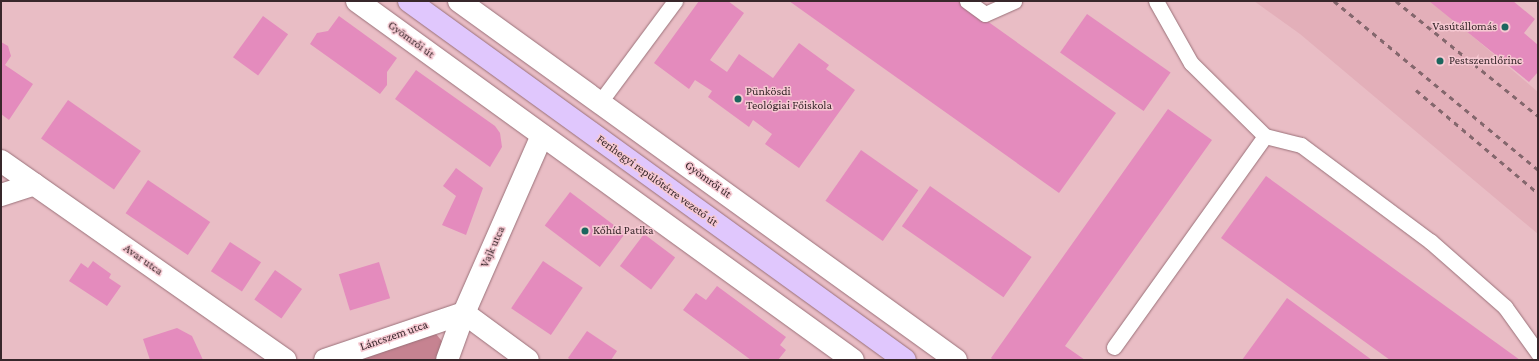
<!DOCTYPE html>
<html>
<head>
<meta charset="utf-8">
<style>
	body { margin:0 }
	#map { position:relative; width:1539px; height:361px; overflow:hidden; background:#e9bdc5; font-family:"Crimson Pro",serif }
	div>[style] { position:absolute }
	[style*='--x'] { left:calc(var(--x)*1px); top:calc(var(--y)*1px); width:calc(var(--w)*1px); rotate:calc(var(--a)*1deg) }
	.built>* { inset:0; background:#e3afb9 }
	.green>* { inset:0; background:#c68391 }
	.building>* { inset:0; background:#e48bbd; transform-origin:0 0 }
	.roads { filter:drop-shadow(0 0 1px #9a7179) drop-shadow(0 0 1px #9a7179) }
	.service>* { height:15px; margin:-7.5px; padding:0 7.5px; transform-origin:7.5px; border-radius:7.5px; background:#fff }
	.minor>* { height:22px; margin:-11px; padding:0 11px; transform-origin:11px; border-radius:11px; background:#fff }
	.tertiary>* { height:22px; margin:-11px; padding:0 11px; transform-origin:11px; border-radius:11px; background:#fff }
	.primary>* { height:22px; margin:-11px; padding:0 11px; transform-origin:11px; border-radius:11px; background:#e0c7fd }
	.rail>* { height:3px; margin-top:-1.5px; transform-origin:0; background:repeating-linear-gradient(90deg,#84676d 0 5px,transparent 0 10px) }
	.dots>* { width:11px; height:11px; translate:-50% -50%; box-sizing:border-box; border:2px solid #f6c9d2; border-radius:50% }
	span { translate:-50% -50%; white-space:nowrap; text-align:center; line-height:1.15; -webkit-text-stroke:3px #f6c9d2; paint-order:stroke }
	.poi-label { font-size:12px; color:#38272b }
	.right { translate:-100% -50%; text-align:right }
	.left { translate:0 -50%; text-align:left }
	.street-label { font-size:12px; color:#38272b }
	.frame { position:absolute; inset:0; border:2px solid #38272b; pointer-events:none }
</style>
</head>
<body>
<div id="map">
	<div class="built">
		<div style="clip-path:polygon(1254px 1px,1431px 1px,1538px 92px,1538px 234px,1300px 34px)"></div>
	</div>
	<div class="green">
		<div style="clip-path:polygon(432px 329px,445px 345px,439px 360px,339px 360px)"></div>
	</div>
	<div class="building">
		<div style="clip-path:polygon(699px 1px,728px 1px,744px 13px,710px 60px,727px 72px,739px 54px,773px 78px,799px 43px,829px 65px,826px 69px,855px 90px,799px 168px,765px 144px,772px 134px,753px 120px,749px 127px,708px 97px,712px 91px,695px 80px,689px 89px,654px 63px)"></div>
		<div style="clip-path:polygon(789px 1px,959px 1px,1116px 113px,1059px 193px)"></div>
		<div style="clip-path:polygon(1429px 1px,1513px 1px,1535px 19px,1524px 33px,1538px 45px,1538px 72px,1529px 82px)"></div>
		<div style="left:1087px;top:14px;width:102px;height:47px;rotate:35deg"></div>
		<div style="left:263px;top:16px;width:31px;height:51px;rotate:36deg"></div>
		<div style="clip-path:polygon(339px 16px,397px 58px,387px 72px,387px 85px,380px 94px,310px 44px,317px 33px,328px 31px)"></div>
		<div style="clip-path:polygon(1px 42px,8px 46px,11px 56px,5px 65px,33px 84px,9px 120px,1px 114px)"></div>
		<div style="clip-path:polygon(416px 70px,495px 126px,500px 133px,502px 147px,490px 167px,395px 99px)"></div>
		<div style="left:68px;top:100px;width:89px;height:47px;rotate:35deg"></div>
		<div style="clip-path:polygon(1168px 109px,1212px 140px,1065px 346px,1085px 360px,993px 360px,991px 358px)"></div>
		<div style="left:861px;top:150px;width:70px;height:62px;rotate:35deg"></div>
		<div style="clip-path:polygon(456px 168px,483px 188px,466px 235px,442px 225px,456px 196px,443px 186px)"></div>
		<div style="clip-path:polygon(1266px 176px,1520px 360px,1390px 360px,1221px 238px)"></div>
		<div style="left:148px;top:180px;width:75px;height:40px;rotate:34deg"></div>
		<div style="left:930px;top:186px;width:124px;height:49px;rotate:35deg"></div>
		<div style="left:570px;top:192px;width:69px;height:42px;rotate:37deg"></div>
		<div style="left:644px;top:234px;width:39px;height:40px;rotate:37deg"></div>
		<div style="left:230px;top:242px;width:37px;height:35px;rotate:33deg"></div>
		<div style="clip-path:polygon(93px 261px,111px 274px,109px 278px,121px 286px,107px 306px,69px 281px,81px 263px,88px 268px)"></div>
		<div style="left:543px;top:261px;width:48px;height:57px;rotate:34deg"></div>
		<div style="left:379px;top:262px;width:38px;height:42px;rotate:73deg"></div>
		<div style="left:275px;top:270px;width:33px;height:36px;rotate:35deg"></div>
		<div style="clip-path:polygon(717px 286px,786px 337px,780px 345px,786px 350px,778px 360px,751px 360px,683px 310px,696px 293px,706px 300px)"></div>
		<div style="clip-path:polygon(1287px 298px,1372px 360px,1242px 360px)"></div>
		<div style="clip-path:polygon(177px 328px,192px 336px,203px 360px,150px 360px,143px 339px)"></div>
		<div style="clip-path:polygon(587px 331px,617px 351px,611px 360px,571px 360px,568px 358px)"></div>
	</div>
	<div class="roads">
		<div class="service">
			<div style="--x:967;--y:1;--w:22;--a:36"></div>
			<div style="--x:985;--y:14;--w:32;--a:-24"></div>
			<div style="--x:1156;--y:1;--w:71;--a:60.6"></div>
			<div style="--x:1191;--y:63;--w:104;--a:44.6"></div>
			<div style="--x:1265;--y:136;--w:37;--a:14"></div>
			<div style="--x:1301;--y:145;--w:161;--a:36.7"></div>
			<div style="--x:1430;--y:241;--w:100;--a:41.3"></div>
			<div style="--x:1505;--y:307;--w:57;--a:54.3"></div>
			<div style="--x:600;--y:102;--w:126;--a:-53.4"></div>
			<div style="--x:1114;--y:347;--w:259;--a:-54.4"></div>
		</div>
		<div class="minor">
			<div style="--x:1;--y:161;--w:347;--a:35"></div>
			<div style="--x:1;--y:195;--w:35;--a:-18"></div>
			<div style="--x:325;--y:360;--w:147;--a:-18.7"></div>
			<div style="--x:464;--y:313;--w:79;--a:36.3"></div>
			<div style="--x:447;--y:360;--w:50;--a:-70.1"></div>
			<div style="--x:464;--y:313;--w:194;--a:-66.3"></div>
		</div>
		<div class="tertiary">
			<div style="--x:357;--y:1;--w:612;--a:35.9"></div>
			<div style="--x:459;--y:1;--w:613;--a:35.84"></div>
		</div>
		<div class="primary">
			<div style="--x:409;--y:1;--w:612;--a:35.9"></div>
		</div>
	</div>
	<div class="rail">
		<div style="--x:1334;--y:1;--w:265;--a:39.6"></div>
		<div style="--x:1396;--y:1;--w:183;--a:39"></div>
		<div style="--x:1416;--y:90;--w:160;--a:40.2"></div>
	</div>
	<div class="dots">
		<div style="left:1505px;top:27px;background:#1b665e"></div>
		<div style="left:1440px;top:61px;background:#1b665e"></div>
		<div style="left:738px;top:99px;background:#1b665e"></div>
		<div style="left:585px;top:231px;background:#1b665e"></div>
	</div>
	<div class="poi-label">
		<span class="right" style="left:1497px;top:27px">Vasútállomás</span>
		<span class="left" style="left:1449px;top:61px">Pestszentlőrinc</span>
		<span class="left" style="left:746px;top:99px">Pünkösdi<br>Teológiai Főiskola</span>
		<span class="left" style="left:593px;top:231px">Kőhíd Patika</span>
	</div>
	<div class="street-label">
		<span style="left:411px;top:40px;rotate:36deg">Gyömrői út</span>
		<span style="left:708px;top:180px;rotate:36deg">Gyömrői út</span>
		<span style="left:657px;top:181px;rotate:36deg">Ferihegyi repülőtérre vezető út</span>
		<span style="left:493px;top:247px;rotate:-66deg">Vajk utca</span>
		<span style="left:143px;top:260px;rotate:35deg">Avar utca</span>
		<span style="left:394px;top:336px;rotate:-19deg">Láncszem utca</span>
	</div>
	<div class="frame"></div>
</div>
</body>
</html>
